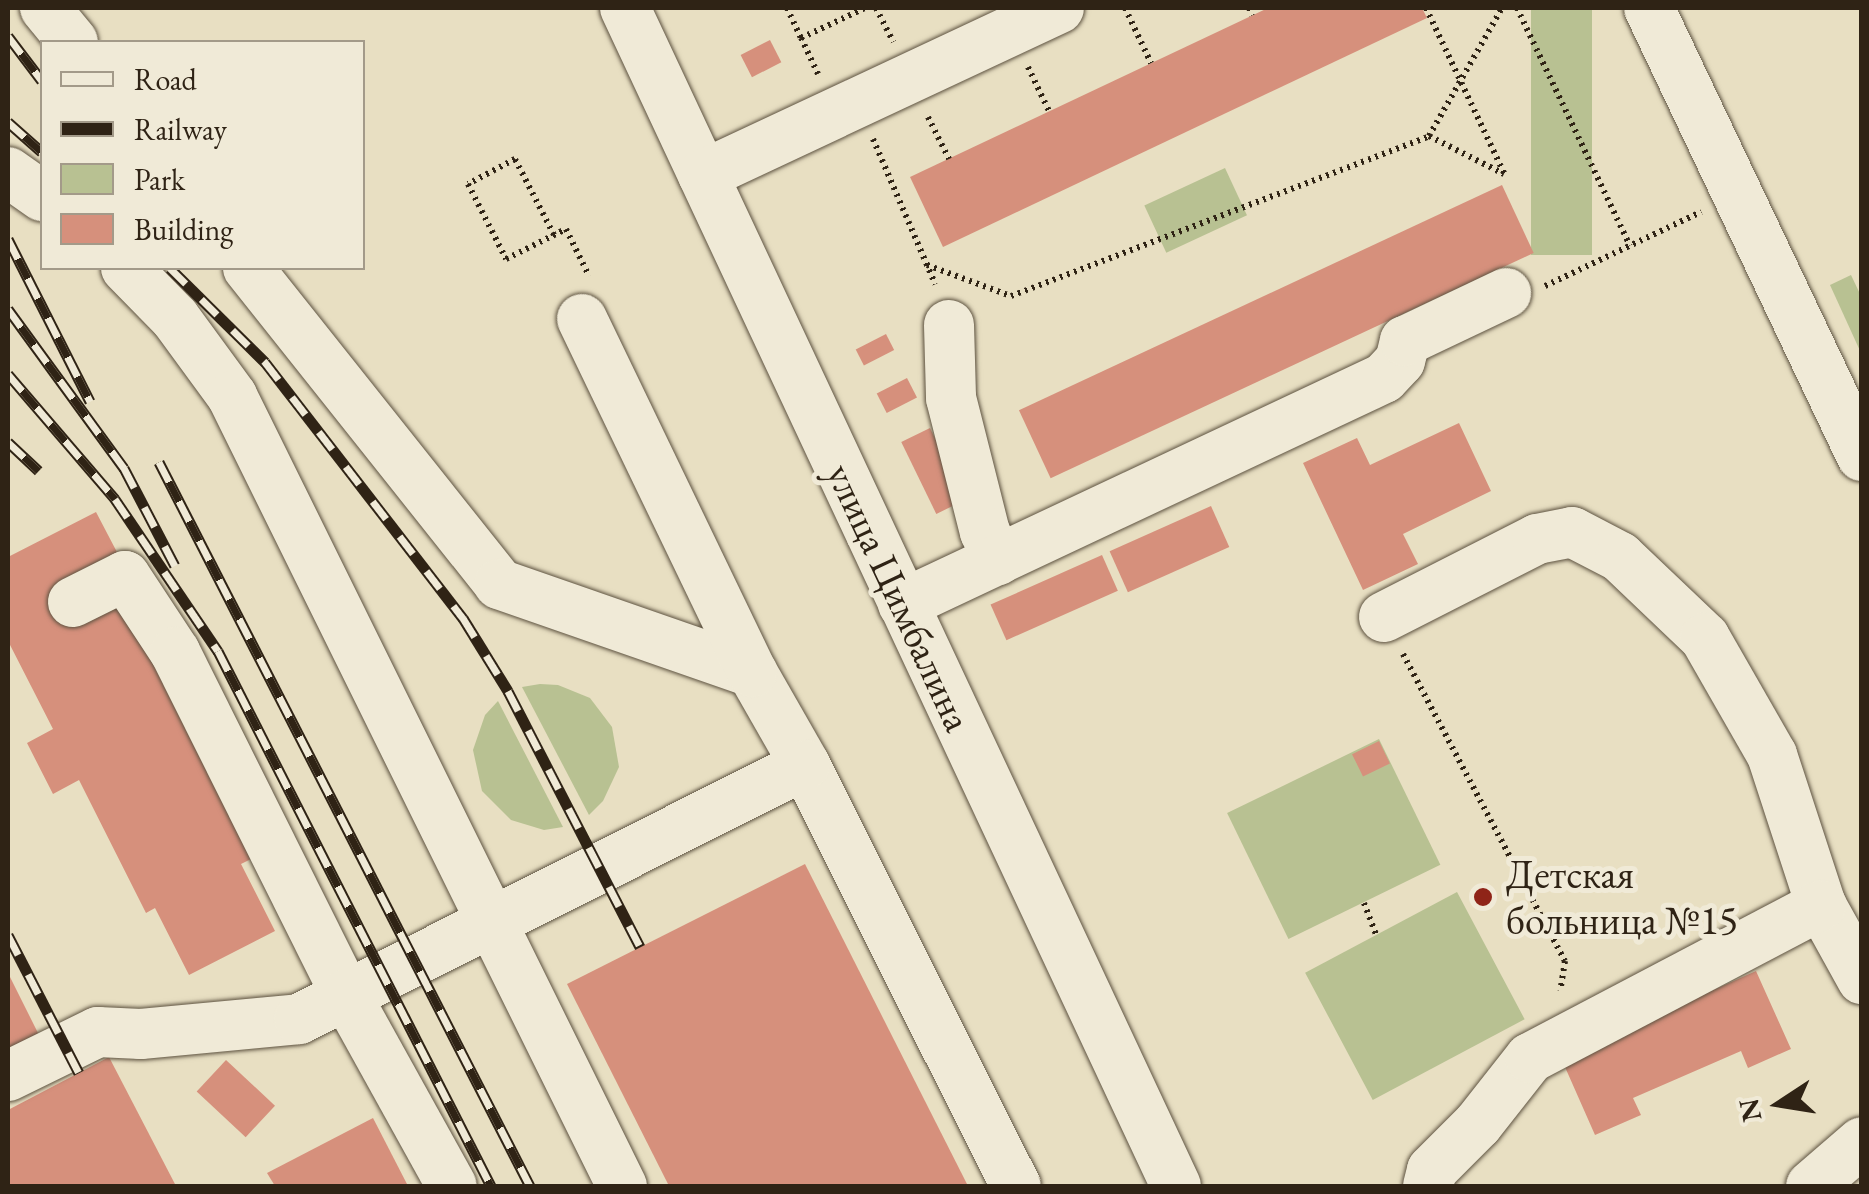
<!DOCTYPE html>
<html>
<head>
<meta charset="utf-8">
<style>
	body { margin:0 }
	#map { position:relative; width:1869px; height:1194px; overflow:hidden; background:#e8dfc2; font-family:"EB Garamond",serif }
	div>[style] { position:absolute }
	[style*='--x'] { left:calc(var(--x)*1px); top:calc(var(--y)*1px); width:calc(var(--w)*1px); rotate:calc(var(--a)*1deg) }
	.green>* { inset:0; background:#b8c192; transform-origin:0 0 }
	.building>* { inset:0; background:#d6907c; transform-origin:0 0 }
	.path>* { height:6px; margin-top:-3px; transform-origin:0; background:repeating-linear-gradient(90deg,#2f2315 0 2.5px,transparent 0 7.5px) }
	.roads { filter:drop-shadow(0 0 2px #5d5240) drop-shadow(0 0 2px #5d5240) }
	.minor>* { height:50px; margin:-25px; padding:0 25px; transform-origin:25px; border-radius:25px; background:#f0ead7 }
	.rail>* { height:11px; margin-top:-5.5px; transform-origin:0; background:repeating-linear-gradient(90deg,#f0ead7 0 22px,#2f2315 0 44px); box-sizing:border-box; border-block:2px solid #2f2315 }
	.dots>* { width:28px; height:28px; translate:-50% -50%; box-sizing:border-box; border:5px solid #f0ead7; border-radius:50% }
	span { translate:-50% -50%; white-space:nowrap; text-align:center; line-height:1.15; -webkit-text-stroke:10px #f0ead7; paint-order:stroke }
	.street-label { font-size:40px; color:#2f2315 }
	.poi-label { font-size:40px; color:#2f2315 }
	.left { translate:0 -50%; text-align:left }
	.frame { position:absolute; inset:0; border:10px solid #2f2315; pointer-events:none }
	.legend { position:absolute; left:40px; top:40px; width:325px; height:230px; box-sizing:border-box; background:#f0ead7; border:2px solid #a39a89; margin:0; padding:12px 18px; list-style:none; font-size:30px; color:#2f2315 }
	.legend li { display:flex; align-items:center; gap:20px; height:50px }
	.legend b { width:50px; border:2px solid #a39a89 }
	.north { position:absolute; left:1729px; top:1054px; width:100px; height:100px; -webkit-text-stroke:8px #f0ead7; paint-order:stroke; rotate:258deg; font-size:28px; font-weight:700; line-height:40px; text-align:center; color:#2f2315 }
	.north::after { content:''; display:block; margin:auto; width:35px; height:45px; background:#2f2315; clip-path:polygon(50% 0,100% 100%,50% 72%,0 100%) }
</style>
</head>
<body>
<div id="map">
	<div class="green">
		<div style="left:1531px;top:8px;width:61px;height:247px"></div>
		<div style="left:1225px;top:168px;width:52px;height:89px;rotate:65deg"></div>
		<div style="clip-path:polygon(1851px 275px,1861px 296px,1861px 353px,1830px 285px)"></div>
		<div style="clip-path:polygon(540px 684px,558px 685px,590px 698px,612px 727px,619px 767px,603px 801px,589px 815px,522px 687px)"></div>
		<div style="clip-path:polygon(498px 701px,563px 827px,544px 830px,511px 820px,482px 791px,473px 750px,485px 715px)"></div>
		<div style="left:1379px;top:739px;width:140px;height:169px;rotate:64deg"></div>
		<div style="left:1457px;top:892px;width:144px;height:172px;rotate:62deg"></div>
	</div>
	<div class="building">
		<div style="clip-path:polygon(1268px 8px,1422px 8px,1427px 18px,943px 247px,910px 177px)"></div>
		<div style="left:770px;top:40px;width:25px;height:33px;rotate:63deg"></div>
		<div style="left:1502px;top:185px;width:75px;height:533px;rotate:65deg"></div>
		<div style="left:886px;top:334px;width:18px;height:34px;rotate:63deg"></div>
		<div style="left:907px;top:378px;width:22px;height:34px;rotate:63deg"></div>
		<div style="clip-path:polygon(1459px 423px,1491px 491px,1403px 534px,1418px 564px,1363px 590px,1303px 463px,1357px 438px,1370px 465px)"></div>
		<div style="left:930px;top:428px;width:80px;height:32px;rotate:64deg"></div>
		<div style="left:1211px;top:506px;width:45px;height:111px;rotate:66deg"></div>
		<div style="clip-path:polygon(96px 512px,119px 556px,50px 592px,66px 623px,120px 595px,255px 857px,241px 864px,275px 931px,189px 975px,155px 908px,146px 913px,79px 780px,53px 794px,27px 743px,53px 729px,8px 641px,8px 557px)"></div>
		<div style="left:1102px;top:555px;width:39px;height:122px;rotate:66deg"></div>
		<div style="left:1379px;top:741px;width:25px;height:30px;rotate:64deg"></div>
		<div style="clip-path:polygon(805px 864px,968px 1186px,669px 1186px,567px 984px)"></div>
		<div style="clip-path:polygon(1756px 971px,1791px 1049px,1748px 1068px,1741px 1051px,1633px 1098px,1641px 1115px,1595px 1135px,1561px 1058px)"></div>
		<div style="clip-path:polygon(8px 973px,42px 1041px,8px 1058px)"></div>
		<div style="clip-path:polygon(109px 1057px,176px 1186px,8px 1186px,8px 1110px)"></div>
		<div style="left:226px;top:1060px;width:67px;height:43px;rotate:43deg"></div>
		<div style="clip-path:polygon(373px 1118px,408px 1186px,275px 1186px,267px 1173px)"></div>
	</div>
	<div class="path">
		<div style="--x:787;--y:8;--w:33;--a:65"></div>
		<div style="--x:876;--y:8;--w:38;--a:63"></div>
		<div style="--x:1125;--y:8;--w:61;--a:64.7"></div>
		<div style="--x:1249;--y:8;--w:8;--a:67"></div>
		<div style="--x:1426;--y:8;--w:185;--a:64.7"></div>
		<div style="--x:1517;--y:8;--w:263;--a:64.6"></div>
		<div style="--x:1028;--y:67;--w:49;--a:64.5"></div>
		<div style="--x:818;--y:74;--w:40;--a:-115"></div>
		<div style="--x:801;--y:38;--w:71;--a:-25.1"></div>
		<div style="--x:928;--y:117;--w:47;--a:63.4"></div>
		<div style="--x:1429;--y:136;--w:84;--a:26.9"></div>
		<div style="--x:873;--y:139;--w:158;--a:66.8"></div>
		<div style="--x:554;--y:235;--w:85;--a:-117.2"></div>
		<div style="--x:515;--y:159;--w:53;--a:152"></div>
		<div style="--x:468;--y:184;--w:84;--a:63.1"></div>
		<div style="--x:506;--y:259;--w:67;--a:-26.6"></div>
		<div style="--x:566;--y:229;--w:52;--a:63.9"></div>
		<div style="--x:927;--y:265;--w:90;--a:20.3"></div>
		<div style="--x:1011;--y:296;--w:448;--a:-20.9"></div>
		<div style="--x:1429;--y:136;--w:147;--a:-60.3"></div>
		<div style="--x:1545;--y:286;--w:173;--a:-25.4"></div>
		<div style="--x:1403;--y:654;--w:347;--a:62.2"></div>
		<div style="--x:1565;--y:961;--w:30;--a:99"></div>
		<div style="--x:1364;--y:903;--w:33;--a:69"></div>
	</div>
	<div class="roads">
		<div class="minor">
			<div style="--x:45;--y:8;--w:44;--a:50.5"></div>
			<div style="--x:625;--y:8;--w:1300;--a:64.93"></div>
			<div style="--x:1649;--y:8;--w:496;--a:64.6"></div>
			<div style="--x:8;--y:172;--w:42;--a:35.2"></div>
			<div style="--x:703;--y:175;--w:393;--a:-25.1"></div>
			<div style="--x:126;--y:268;--w:70;--a:45.6"></div>
			<div style="--x:175;--y:318;--w:97;--a:53.8"></div>
			<div style="--x:232;--y:396;--w:881;--a:63.73"></div>
			<div style="--x:248;--y:268;--w:404;--a:51.5"></div>
			<div style="--x:499;--y:584;--w:268;--a:19.2"></div>
			<div style="--x:752;--y:672;--w:107;--a:60.3"></div>
			<div style="--x:805;--y:765;--w:471;--a:63.4"></div>
			<div style="--x:582;--y:319;--w:392;--a:64.3"></div>
			<div style="--x:949;--y:325;--w:73;--a:88.4"></div>
			<div style="--x:951;--y:398;--w:138;--a:75.8"></div>
			<div style="--x:985;--y:532;--w:31;--a:65"></div>
			<div style="--x:73;--y:602;--w:58;--a:-26.6"></div>
			<div style="--x:125;--y:576;--w:91;--a:56.7"></div>
			<div style="--x:175;--y:652;--w:383;--a:63.5"></div>
			<div style="--x:346;--y:995;--w:218;--a:61"></div>
			<div style="--x:903;--y:604;--w:531;--a:-25.17"></div>
			<div style="--x:1384;--y:378;--w:23;--a:-47"></div>
			<div style="--x:1400;--y:361;--w:21;--a:-76"></div>
			<div style="--x:1405;--y:341;--w:112;--a:-25.4"></div>
			<div style="--x:1384;--y:617;--w:172;--a:-27"></div>
			<div style="--x:1537;--y:539;--w:36;--a:-11"></div>
			<div style="--x:1572;--y:532;--w:54;--a:27.5"></div>
			<div style="--x:1620;--y:557;--w:117;--a:43.6"></div>
			<div style="--x:1705;--y:638;--w:135;--a:60.2"></div>
			<div style="--x:1772;--y:755;--w:158;--a:71.9"></div>
			<div style="--x:1821;--y:905;--w:85;--a:61"></div>
			<div style="--x:8;--y:1076;--w:100;--a:-26.1"></div>
			<div style="--x:98;--y:1032;--w:43;--a:2.7"></div>
			<div style="--x:141;--y:1034;--w:159;--a:-5.4"></div>
			<div style="--x:299;--y:1019;--w:566;--a:-26.66"></div>
			<div style="--x:1428;--y:1186;--w:16;--a:-76"></div>
			<div style="--x:1432;--y:1170;--w:65;--a:-45"></div>
			<div style="--x:1478;--y:1124;--w:84;--a:-51.8"></div>
			<div style="--x:1530;--y:1058;--w:329;--a:-27.7"></div>
			<div style="--x:1811;--y:1186;--w:67;--a:-40.8"></div>
		</div>
	</div>
	<div class="rail">
		<div style="--x:8;--y:36;--w:56;--a:52.9"></div>
		<div style="--x:8;--y:122;--w:45;--a:41.4"></div>
		<div style="--x:8;--y:239;--w:182;--a:63.2"></div>
		<div style="--x:170;--y:268;--w:134;--a:44.7"></div>
		<div style="--x:265;--y:362;--w:324;--a:52.3"></div>
		<div style="--x:463;--y:618;--w:86;--a:58.3"></div>
		<div style="--x:508;--y:691;--w:288;--a:62.7"></div>
		<div style="--x:8;--y:309;--w:197;--a:53.9"></div>
		<div style="--x:124;--y:468;--w:110;--a:62.5"></div>
		<div style="--x:8;--y:374;--w:165;--a:49.4"></div>
		<div style="--x:115;--y:499;--w:184;--a:55.9"></div>
		<div style="--x:218;--y:651;--w:601;--a:62.97"></div>
		<div style="--x:8;--y:442;--w:42;--a:43.1"></div>
		<div style="--x:159;--y:462;--w:814;--a:62.87"></div>
		<div style="--x:8;--y:935;--w:155;--a:62.8"></div>
	</div>
	<div class="dots">
		<div style="left:1483px;top:897px;background:#8f2418"></div>
	</div>
	<div class="street-label">
		<span style="left:900px;top:597px;rotate:65deg">улица Цимбалина</span>
	</div>
	<div class="poi-label">
		<span class="left" style="left:1506px;top:897px">Детская<br>больница №15</span>
	</div>
	<div class="frame"></div>
	<ul class="legend">
	<li><b style="height:12px;background:#f0ead7"></b>Road</li>
	<li><b style="height:12px;background:#2f2315"></b>Railway</li>
	<li><b style="height:28px;background:#b8c192"></b>Park</li>
	<li><b style="height:28px;background:#d6907c"></b>Building</li>
	</ul>
	<div class="north">N</div>
</div>
</body>
</html>
